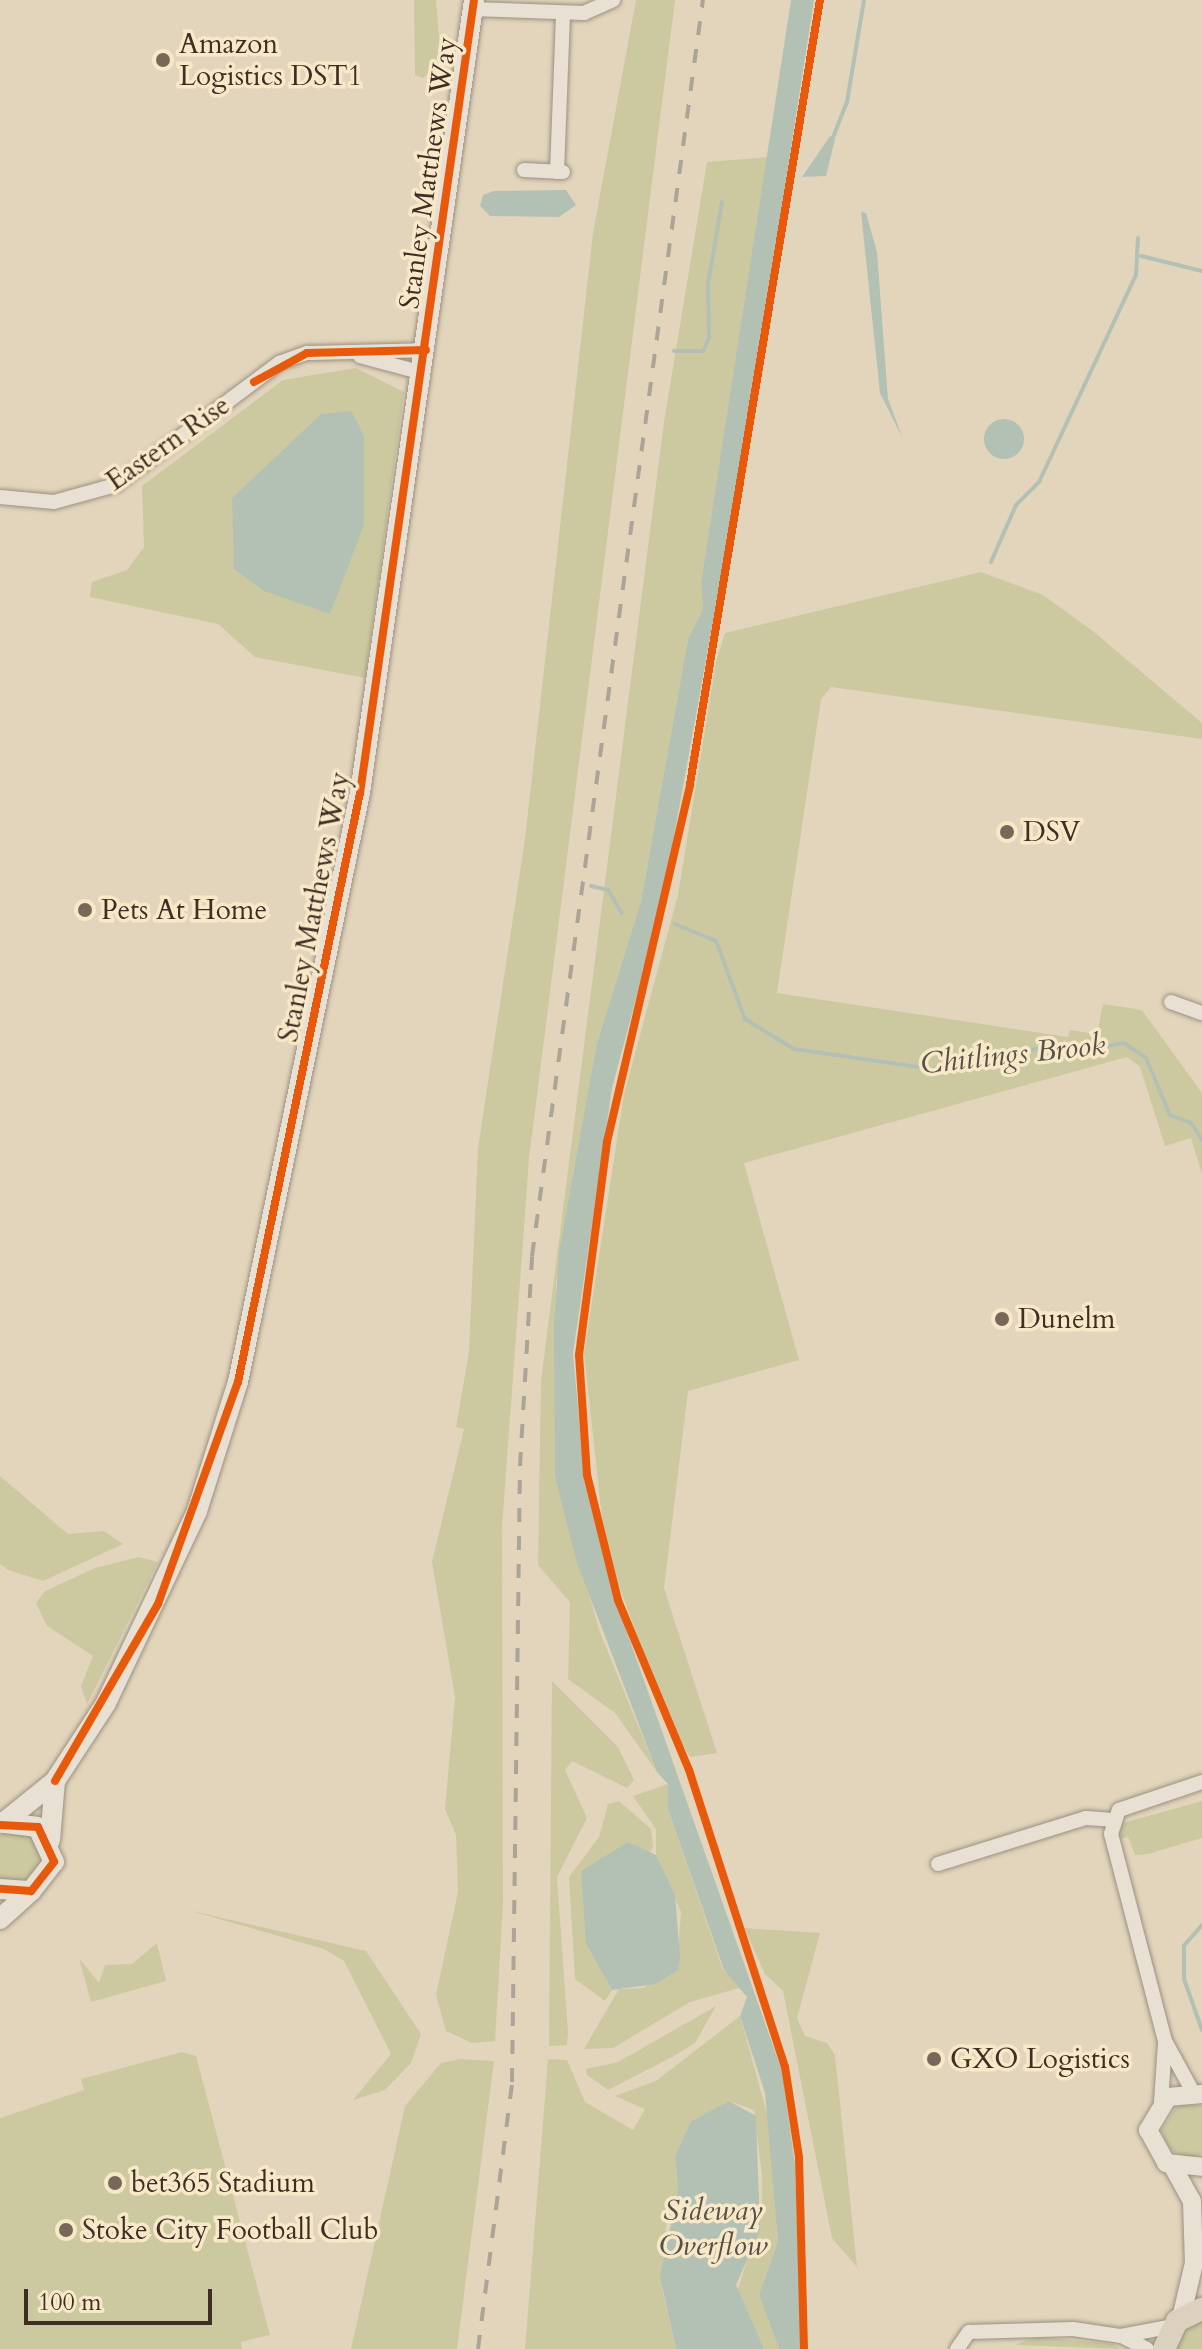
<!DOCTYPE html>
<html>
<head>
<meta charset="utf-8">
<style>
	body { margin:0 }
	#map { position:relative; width:1202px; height:2349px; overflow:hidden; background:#e3d5bb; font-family:Cardo,serif }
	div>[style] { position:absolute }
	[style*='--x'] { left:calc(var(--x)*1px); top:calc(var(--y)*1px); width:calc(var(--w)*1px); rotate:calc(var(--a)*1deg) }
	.green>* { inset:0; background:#ccc9a0 }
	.water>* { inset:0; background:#b3c1b5 }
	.round { border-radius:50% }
	.stream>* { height:4px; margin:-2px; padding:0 2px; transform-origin:2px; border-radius:2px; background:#b3c1b5 }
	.roads { filter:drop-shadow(0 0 2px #9b9182) drop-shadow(0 0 2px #9b9182) }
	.minor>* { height:14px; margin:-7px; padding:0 7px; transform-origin:7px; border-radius:7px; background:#e7e0d3 }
	.tertiary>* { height:18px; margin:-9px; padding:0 9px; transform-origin:9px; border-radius:9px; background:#e7e0d3 }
	.secondary>* { height:20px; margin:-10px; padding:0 10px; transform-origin:10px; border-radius:10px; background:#e7e0d3 }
	.primary>* { height:22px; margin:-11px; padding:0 11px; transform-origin:11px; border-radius:11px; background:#dbd1be }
	.rail>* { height:4px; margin-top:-2px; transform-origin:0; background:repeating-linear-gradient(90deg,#aba499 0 14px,transparent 0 28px) }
	.cycleway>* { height:8px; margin:-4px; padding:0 4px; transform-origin:4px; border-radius:4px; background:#e8590c }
	.dots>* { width:22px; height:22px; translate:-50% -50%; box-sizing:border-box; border:4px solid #f7e8c8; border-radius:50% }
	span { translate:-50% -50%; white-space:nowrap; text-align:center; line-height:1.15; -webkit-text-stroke:7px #f7e8c8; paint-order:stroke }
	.poi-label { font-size:28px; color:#3f2d26 }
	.left { translate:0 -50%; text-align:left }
	.street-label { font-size:28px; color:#3f2d26 }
	.water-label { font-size:30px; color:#575049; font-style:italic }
	.scale { position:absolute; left:24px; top:2289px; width:188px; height:36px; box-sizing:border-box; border:4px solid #3f2d26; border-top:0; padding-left:10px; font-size:24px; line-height:28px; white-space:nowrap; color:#3f2d26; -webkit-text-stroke:6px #f7e8c8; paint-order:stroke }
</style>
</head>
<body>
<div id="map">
	<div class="green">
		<div style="clip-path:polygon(414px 0,436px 0,441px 62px,423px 78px,415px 75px)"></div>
		<div style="clip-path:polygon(636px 0,675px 0,529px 1159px,502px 1527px,503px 1904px,495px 2041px,472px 2043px,446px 2031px,436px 1995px,458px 1892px,456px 1835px,445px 1809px,455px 1697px,432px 1562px,464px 1429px,456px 1427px,469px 1352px,478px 1148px,525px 839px,593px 233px)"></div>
		<div style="clip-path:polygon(769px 157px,701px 583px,703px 609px,688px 639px,641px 901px,597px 1043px,556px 1284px,555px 1477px,600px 1632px,657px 1772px,615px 1713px,568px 1679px,570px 1602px,538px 1565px,541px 1381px,664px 422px,707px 162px)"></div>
		<div style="clip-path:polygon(356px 368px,404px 392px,365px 678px,255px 657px,218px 624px,90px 597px,92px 582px,127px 570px,144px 547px,142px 486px,283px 380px)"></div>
		<div style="clip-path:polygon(981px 572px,1043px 595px,1094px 632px,1202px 723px,1202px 739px,831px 687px,821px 699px,777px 993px,1068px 1037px,1070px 1030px,1097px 1034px,1103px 1004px,1142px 1010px,1202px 1093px,1202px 1174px,1191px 1138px,1165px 1146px,1140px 1067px,1127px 1057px,744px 1163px,799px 1360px,688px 1391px,664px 1588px,717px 1753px,690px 1757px,669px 1723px,618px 1583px,602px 1518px,584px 1353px,624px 1094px,678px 895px,716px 662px,725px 633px)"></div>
		<div style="clip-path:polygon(0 1476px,68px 1534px,104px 1531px,123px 1544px,43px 1581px,8px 1570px,0 1564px)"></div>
		<div style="clip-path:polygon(139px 1557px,158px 1562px,87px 1704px,81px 1686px,93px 1656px,47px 1626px,36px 1603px,45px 1591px,95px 1568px)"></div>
		<div style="clip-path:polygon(552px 1681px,618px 1747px,634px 1780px,627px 1788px,572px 1761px,565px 1770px,587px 1818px,557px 1877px,568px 2033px,567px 2045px,549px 2046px)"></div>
		<div style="clip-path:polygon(668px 1784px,668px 1809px,723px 1970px,743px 1987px,690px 2002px,613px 2048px,584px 2049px,619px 1989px,644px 1988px,678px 1951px,681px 1912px,656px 1855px,656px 1829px,633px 1796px)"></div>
		<div style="clip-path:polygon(619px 1801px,651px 1829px,653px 1847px,648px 1855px,634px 1851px,586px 1944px,612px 1990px,605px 2001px,575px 1979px,569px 1877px,599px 1837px,608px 1804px)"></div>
		<div style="clip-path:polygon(1202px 1801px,1202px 1838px,1148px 1854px,1135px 1855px,1128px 1837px,1120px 1839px,1112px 1826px)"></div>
		<div style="clip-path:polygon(11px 1830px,31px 1833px,46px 1860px,36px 1880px,0 1882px,0 1835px)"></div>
		<div style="clip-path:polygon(188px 1910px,366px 1951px,421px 2034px,411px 2063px,385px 2090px,353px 2100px,391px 2054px,344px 1961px,324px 1949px)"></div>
		<div style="clip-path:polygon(744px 1928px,820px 1933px,797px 2018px,805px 2036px,827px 2043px,835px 2055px,857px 2267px,832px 2238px,783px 1991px,765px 1974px)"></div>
		<div style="clip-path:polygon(157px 1943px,166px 1981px,91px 2002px,79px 1958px,99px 1983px,105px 1965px,132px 1964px)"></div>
		<div style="clip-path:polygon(716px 2006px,695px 2043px,676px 2055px,608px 2090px,587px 2075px,586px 2069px,618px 2062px)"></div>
		<div style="clip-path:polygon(740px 2016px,771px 2128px,778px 2241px,759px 2295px,779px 2349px,764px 2349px,737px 2292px,762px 2213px,762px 2176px,754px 2110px,729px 2101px,691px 2121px,675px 2156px,678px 2190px,666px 2226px,662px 2288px,676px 2349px,525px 2349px,548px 2059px,567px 2060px,585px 2102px,633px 2130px,645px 2109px,615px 2096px,656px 2081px)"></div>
		<div style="clip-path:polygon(182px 2052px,196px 2056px,270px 2335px,241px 2342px,242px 2349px,0 2349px,0 2118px,84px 2090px,81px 2079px)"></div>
		<div style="clip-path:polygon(460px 2059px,494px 2061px,457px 2349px,351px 2349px,405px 2106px,441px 2063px)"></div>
		<div style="clip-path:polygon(1179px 2103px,1202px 2106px,1202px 2154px,1190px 2158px,1171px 2151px,1161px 2131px)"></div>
		<div style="clip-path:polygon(1202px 2318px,1202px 2349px,1173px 2349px,1183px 2327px)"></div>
		<div style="clip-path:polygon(1036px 2337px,1112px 2344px,1120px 2349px,1015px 2345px)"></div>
	</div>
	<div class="water">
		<div style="clip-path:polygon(791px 0,814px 0,743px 457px,662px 902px,612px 1088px,573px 1353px,584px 1474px,611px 1587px,782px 2071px,795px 2165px,801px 2349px,779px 2349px,759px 2295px,778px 2241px,765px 2093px,740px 2016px,747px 1997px,724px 1970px,668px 1809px,668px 1784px,657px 1772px,577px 1563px,555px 1477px,554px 1324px,559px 1253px,597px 1043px,641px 901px,688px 639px,703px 609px,701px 583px)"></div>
		<div style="clip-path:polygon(830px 136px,835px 139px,826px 176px,802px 177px)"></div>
		<div style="clip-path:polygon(566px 190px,576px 205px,559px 217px,490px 216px,480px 206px,483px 195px,494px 191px)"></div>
		<div style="clip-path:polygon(861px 212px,866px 213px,877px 252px,888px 399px,903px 439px,880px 393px)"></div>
		<div style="clip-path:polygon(351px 411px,364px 436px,364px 525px,330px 614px,264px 591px,234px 569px,232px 498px,321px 414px)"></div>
		<div class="round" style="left:984px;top:419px;width:40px;height:40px"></div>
		<div style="clip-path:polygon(628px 1842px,656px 1855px,675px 1895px,680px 1957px,678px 1970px,656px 1984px,612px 1990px,586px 1944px,581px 1871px)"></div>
		<div style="clip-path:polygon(729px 2101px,756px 2116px,760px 2230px,736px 2285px,764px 2349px,676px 2349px,660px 2277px,678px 2190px,675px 2156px,691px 2121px)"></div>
	</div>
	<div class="stream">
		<div style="--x:832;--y:140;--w:41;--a:-68.5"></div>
		<div style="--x:847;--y:102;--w:103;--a:-80.5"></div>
		<div style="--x:1141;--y:256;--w:63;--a:13.8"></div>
		<div style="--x:674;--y:351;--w:29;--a:0"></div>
		<div style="--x:703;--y:351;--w:14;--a:-65"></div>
		<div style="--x:709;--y:338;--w:54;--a:-91.1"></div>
		<div style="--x:708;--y:284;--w:83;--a:-80.3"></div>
		<div style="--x:991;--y:562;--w:62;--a:-66.3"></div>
		<div style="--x:1016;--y:505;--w:33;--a:-45"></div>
		<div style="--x:1039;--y:482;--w:229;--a:-64.9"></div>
		<div style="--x:1136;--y:275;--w:37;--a:-87"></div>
		<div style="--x:591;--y:886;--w:17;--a:13"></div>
		<div style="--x:608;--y:890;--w:27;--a:59"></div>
		<div style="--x:675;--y:924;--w:44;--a:22.5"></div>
		<div style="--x:716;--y:941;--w:83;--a:69.6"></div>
		<div style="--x:745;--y:1019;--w:57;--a:31.5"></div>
		<div style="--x:794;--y:1049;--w:140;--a:8.2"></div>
		<div style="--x:933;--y:1069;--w:110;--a:-11"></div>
		<div style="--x:1041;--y:1048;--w:31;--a:7"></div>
		<div style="--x:1072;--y:1052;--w:53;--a:-9.8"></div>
		<div style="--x:1124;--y:1043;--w:27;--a:34"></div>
		<div style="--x:1146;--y:1058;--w:62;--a:67.2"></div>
		<div style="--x:1170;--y:1115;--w:22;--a:21"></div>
		<div style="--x:1191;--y:1123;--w:20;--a:57"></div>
		<div style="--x:1202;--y:1925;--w:28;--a:131"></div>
		<div style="--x:1184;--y:1946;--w:33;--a:90"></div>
		<div style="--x:1184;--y:1979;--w:54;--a:70.6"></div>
	</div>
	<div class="roads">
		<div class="minor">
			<div style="--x:473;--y:9;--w:111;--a:2.1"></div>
			<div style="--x:584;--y:13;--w:32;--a:-24"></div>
			<div style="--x:524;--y:170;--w:39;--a:3"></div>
			<div style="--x:557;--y:172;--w:158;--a:-87.8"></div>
			<div style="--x:360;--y:356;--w:65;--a:15.1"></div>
			<div style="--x:0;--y:497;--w:54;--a:5.3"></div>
			<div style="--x:54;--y:502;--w:64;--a:-15.3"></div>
			<div style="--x:116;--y:485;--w:204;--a:-36.8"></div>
			<div style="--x:279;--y:363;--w:30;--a:-20"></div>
			<div style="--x:307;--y:353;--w:119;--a:-1.4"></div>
			<div style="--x:1171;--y:1002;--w:33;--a:20"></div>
			<div style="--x:938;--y:1864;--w:155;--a:-17.3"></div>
			<div style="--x:1086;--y:1818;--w:27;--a:4"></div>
			<div style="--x:1193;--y:2092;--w:58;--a:-118.8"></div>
			<div style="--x:1165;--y:2041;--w:214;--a:-104.6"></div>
			<div style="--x:1111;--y:1834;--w:25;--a:-72"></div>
			<div style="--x:1119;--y:1810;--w:88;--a:-18.6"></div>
			<div style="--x:1161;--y:2102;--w:59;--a:-86.1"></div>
			<div style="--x:957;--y:2349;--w:21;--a:-55"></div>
			<div style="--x:969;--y:2332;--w:104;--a:-1.7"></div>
			<div style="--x:1073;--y:2329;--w:49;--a:8.3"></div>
			<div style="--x:1147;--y:2349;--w:29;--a:-153"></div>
			<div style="--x:1121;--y:2336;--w:54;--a:-10.7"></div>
		</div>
		<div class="tertiary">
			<div style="--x:1202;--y:2094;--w:34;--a:175"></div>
			<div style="--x:1168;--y:2097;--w:39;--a:121"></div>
			<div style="--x:1148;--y:2130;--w:38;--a:61"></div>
			<div style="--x:1166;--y:2163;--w:36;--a:6"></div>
			<div style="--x:1173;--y:2167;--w:39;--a:61"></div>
			<div style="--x:1192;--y:2201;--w:62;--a:88.2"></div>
			<div style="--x:1194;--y:2263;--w:57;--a:103.3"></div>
		</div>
		<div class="secondary">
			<div style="--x:3;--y:1823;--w:67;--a:-38.9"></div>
			<div style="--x:55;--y:1781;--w:93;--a:-56.8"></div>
			<div style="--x:106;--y:1703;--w:212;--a:-64.6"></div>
			<div style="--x:197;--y:1511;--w:135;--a:-72.4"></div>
			<div style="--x:238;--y:1382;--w:602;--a:-78.3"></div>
			<div style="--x:360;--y:793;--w:801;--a:-81.82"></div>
			<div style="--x:50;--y:1840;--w:59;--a:-85.2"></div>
			<div style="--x:0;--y:1889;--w:31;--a:4"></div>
			<div style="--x:31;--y:1891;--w:37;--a:-52"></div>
			<div style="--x:54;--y:1862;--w:38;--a:-115"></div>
			<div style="--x:38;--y:1827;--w:35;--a:-173"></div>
			<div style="--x:0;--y:1919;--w:42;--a:-42.1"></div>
		</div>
		<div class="primary">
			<div style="--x:1164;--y:2349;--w:31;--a:-65"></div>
			<div style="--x:1177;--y:2321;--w:28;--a:-26"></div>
		</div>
	</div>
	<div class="rail">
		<div style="--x:478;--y:2349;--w:269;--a:-82.7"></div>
		<div style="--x:512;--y:2082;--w:616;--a:-89.26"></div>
		<div style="--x:520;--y:1466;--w:210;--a:-86.7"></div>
		<div style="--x:532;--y:1256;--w:1268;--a:-82.25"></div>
	</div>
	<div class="cycleway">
		<div style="--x:254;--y:382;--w:60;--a:-28.7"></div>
		<div style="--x:307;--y:353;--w:119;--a:-1.4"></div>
		<div style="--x:55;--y:1781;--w:205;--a:-59.8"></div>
		<div style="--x:158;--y:1604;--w:236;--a:-70.2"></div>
		<div style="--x:238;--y:1382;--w:602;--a:-78.3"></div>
		<div style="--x:360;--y:793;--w:801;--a:-81.82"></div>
		<div style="--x:0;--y:1825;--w:38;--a:3"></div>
		<div style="--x:38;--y:1827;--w:38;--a:65"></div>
		<div style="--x:54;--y:1862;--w:37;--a:128"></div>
		<div style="--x:31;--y:1891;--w:31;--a:-176"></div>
		<div style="--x:804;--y:2349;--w:192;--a:-91.5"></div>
		<div style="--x:799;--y:2157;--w:91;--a:-98.8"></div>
		<div style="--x:785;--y:2067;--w:312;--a:-107.9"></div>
		<div style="--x:689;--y:1770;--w:184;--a:-112.7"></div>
		<div style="--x:618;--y:1600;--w:129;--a:-103.9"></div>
		<div style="--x:587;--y:1475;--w:120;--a:-93.8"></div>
		<div style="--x:579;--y:1355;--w:215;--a:-82.5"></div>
		<div style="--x:607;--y:1142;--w:367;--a:-76.9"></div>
		<div style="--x:690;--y:784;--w:795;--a:-80.59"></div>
	</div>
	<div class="dots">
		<div style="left:163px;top:60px;background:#78685a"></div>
		<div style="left:1007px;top:832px;background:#78685a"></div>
		<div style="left:85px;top:910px;background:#78685a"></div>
		<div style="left:1002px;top:1319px;background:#78685a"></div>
		<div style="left:934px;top:2059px;background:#78685a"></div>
		<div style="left:115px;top:2183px;background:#78685a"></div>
		<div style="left:66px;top:2230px;background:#78685a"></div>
	</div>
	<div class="poi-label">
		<span class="left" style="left:179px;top:60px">Amazon<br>Logistics DST1</span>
		<span class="left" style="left:1023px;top:832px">DSV</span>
		<span class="left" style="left:101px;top:910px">Pets At Home</span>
		<span class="left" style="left:1018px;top:1319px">Dunelm</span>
		<span class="left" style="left:950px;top:2059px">GXO Logistics</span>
		<span class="left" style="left:131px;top:2183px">bet365 Stadium</span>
		<span class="left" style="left:82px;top:2230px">Stoke City Football Club</span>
	</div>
	<div class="street-label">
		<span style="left:428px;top:173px;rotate:-82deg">Stanley Matthews Way</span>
		<span style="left:168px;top:443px;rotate:-35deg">Eastern Rise</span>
		<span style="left:314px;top:907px;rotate:-79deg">Stanley Matthews Way</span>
	</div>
	<div class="water-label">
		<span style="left:1013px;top:1055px;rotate:-6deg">Chitlings Brook</span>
		<span style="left:713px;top:2228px">Sideway<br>Overflow</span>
	</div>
	<div class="scale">100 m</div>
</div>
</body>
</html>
